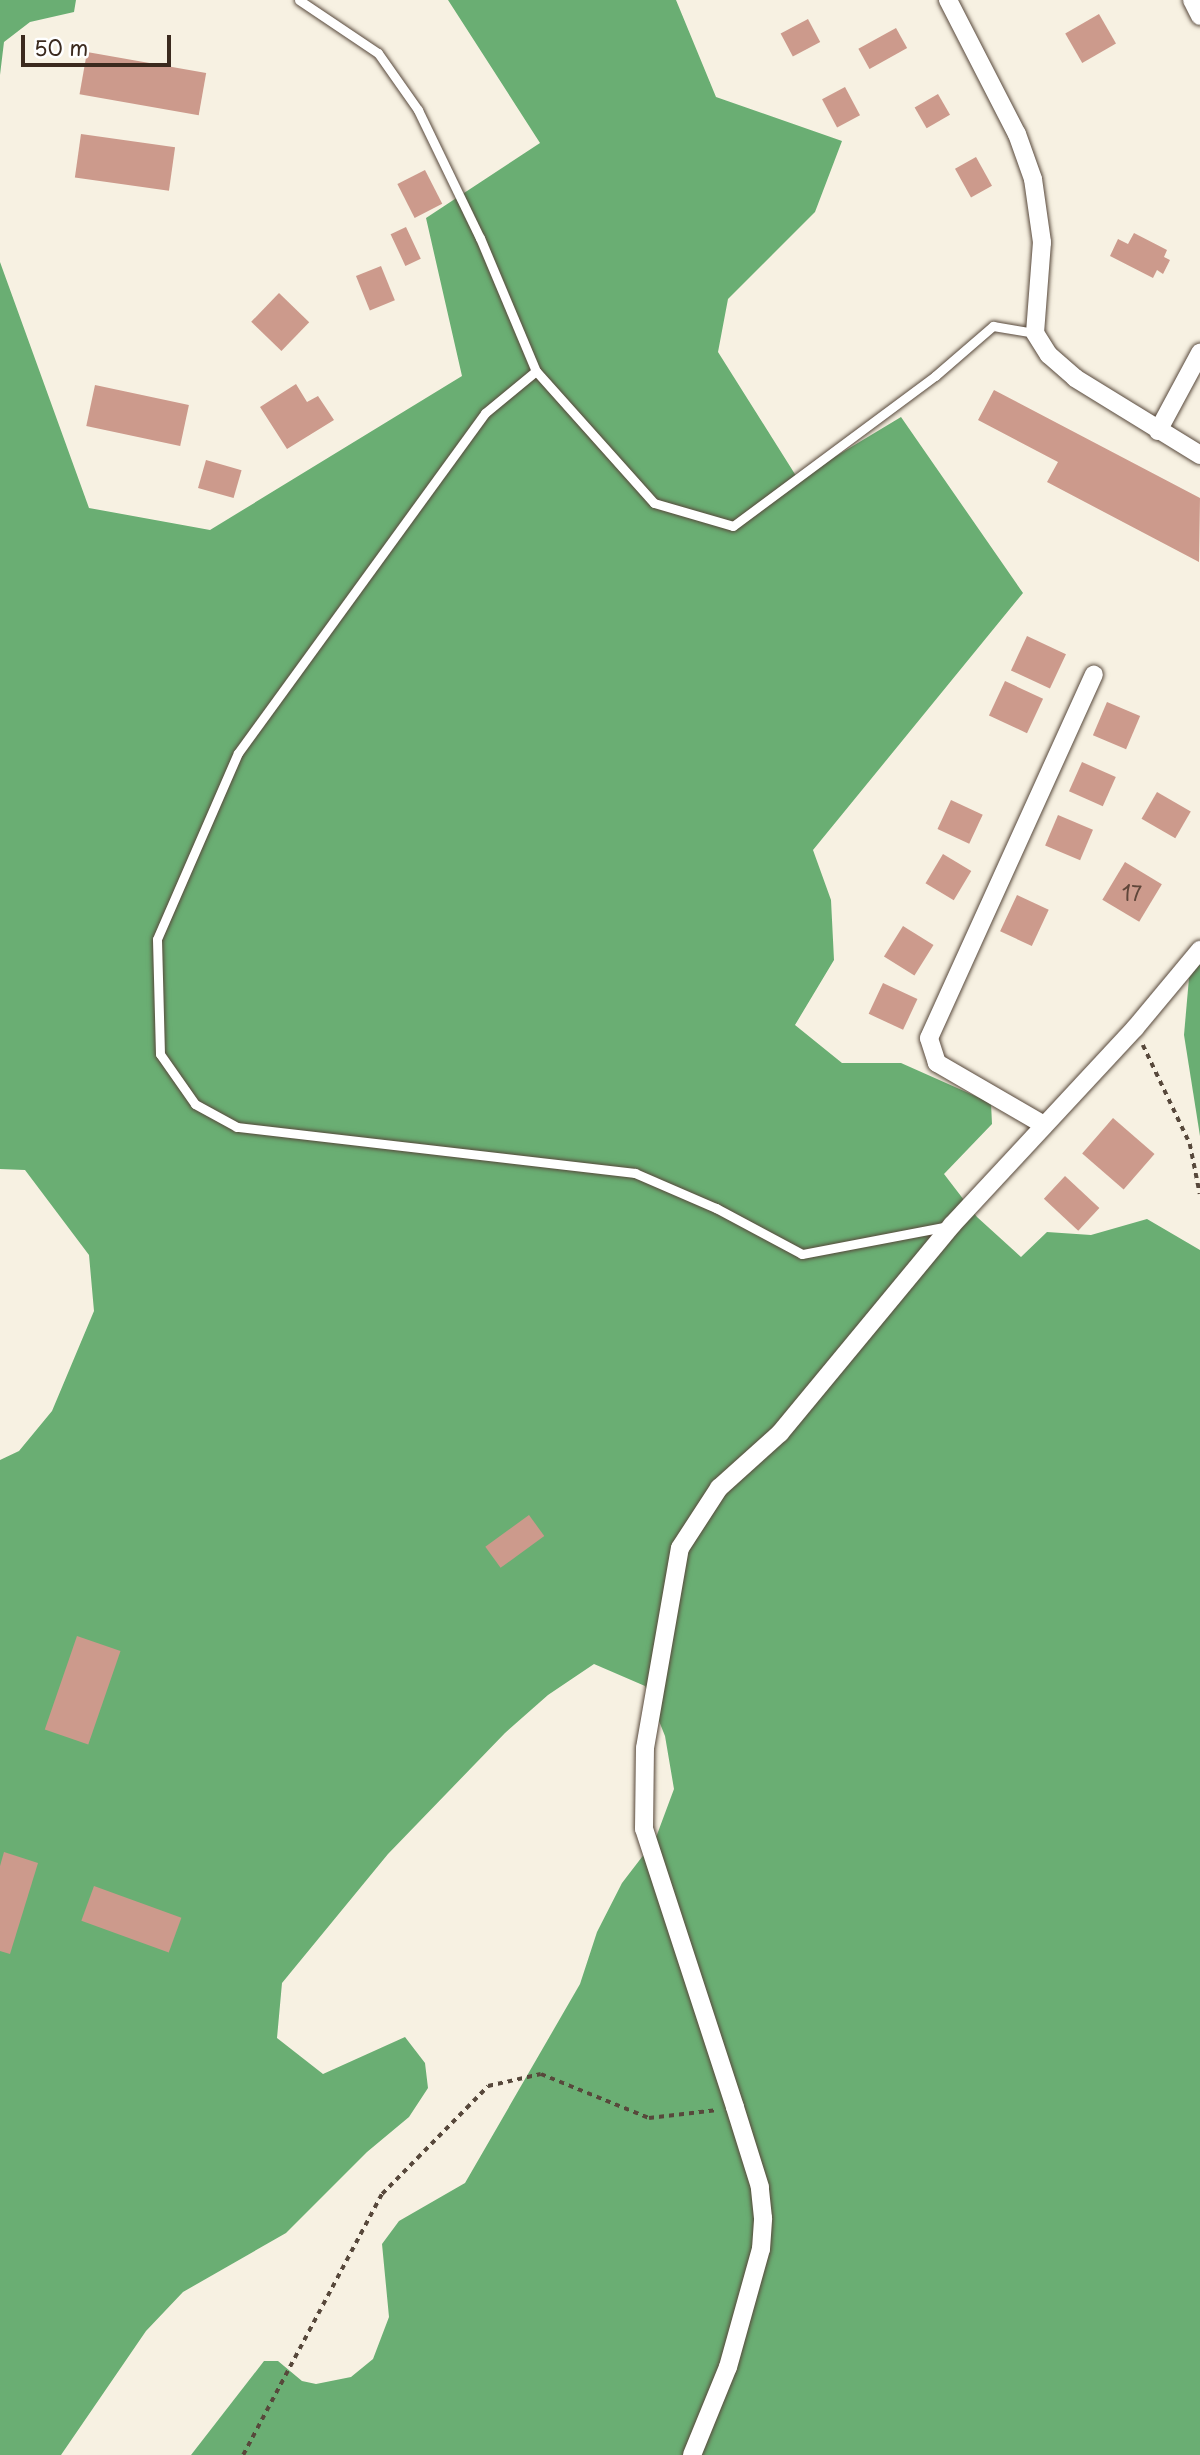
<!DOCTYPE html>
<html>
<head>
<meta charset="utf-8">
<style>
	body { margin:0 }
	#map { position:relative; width:1200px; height:2455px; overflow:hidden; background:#f7f1e2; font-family:"Playpen Sans",sans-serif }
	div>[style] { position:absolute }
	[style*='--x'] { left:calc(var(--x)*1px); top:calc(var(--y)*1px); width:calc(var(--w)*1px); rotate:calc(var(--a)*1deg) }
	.forest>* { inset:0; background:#6aae73 }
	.building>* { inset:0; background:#cc9a8c; transform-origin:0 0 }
	.path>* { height:3.5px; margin-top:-1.75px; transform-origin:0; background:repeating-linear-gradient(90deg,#57483b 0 5px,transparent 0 10px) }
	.roads { filter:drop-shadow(0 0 2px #57483b) drop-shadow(0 0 2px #57483b) }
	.service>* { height:9px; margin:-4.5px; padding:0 4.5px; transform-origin:4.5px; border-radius:4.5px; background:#fff }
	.minor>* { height:18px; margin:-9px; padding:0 9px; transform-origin:9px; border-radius:9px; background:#fff }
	span { translate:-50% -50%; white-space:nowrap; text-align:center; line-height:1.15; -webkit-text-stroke:7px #fff; paint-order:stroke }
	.number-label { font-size:21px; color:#5f463a }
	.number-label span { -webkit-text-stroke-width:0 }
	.scale { position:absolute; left:21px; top:35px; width:150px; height:32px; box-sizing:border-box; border:4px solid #3b2a1e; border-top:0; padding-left:9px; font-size:21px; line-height:24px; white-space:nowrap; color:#3b2a1e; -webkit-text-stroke:5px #fff; paint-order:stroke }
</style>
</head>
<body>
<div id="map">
	<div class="forest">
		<div style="clip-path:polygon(0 0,76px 0,74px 12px,30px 22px,4px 42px,0 75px)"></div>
		<div style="clip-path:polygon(448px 0,676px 0,716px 97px,842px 141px,815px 212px,728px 299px,718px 352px,798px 479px,901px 417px,1023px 593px,813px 850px,831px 900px,834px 960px,795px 1025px,842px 1063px,901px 1063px,991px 1103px,992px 1124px,944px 1174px,977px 1217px,1021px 1257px,1047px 1232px,1091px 1235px,1147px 1219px,1200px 1250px,1200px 2455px,191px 2455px,264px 2361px,278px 2361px,302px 2381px,316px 2384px,351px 2377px,373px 2359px,389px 2317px,382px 2244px,399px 2221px,465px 2183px,580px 1984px,597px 1932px,622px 1883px,655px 1840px,674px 1789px,665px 1736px,645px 1686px,594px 1664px,548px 1695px,505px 1733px,388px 1854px,282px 1983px,277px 2038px,323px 2074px,405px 2037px,425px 2063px,428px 2088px,409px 2117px,367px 2152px,286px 2233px,183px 2292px,146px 2331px,61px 2455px,0 2455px,0 1460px,19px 1451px,52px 1411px,94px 1311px,89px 1255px,25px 1170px,0 1169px,0 262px,89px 508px,210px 530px,462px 376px,426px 218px,540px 143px)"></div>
		<div style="clip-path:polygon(1200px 962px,1200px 1136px,1184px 1035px,1189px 978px)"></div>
	</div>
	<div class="building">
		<div style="left:1099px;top:14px;width:34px;height:39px;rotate:60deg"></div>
		<div style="left:808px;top:19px;width:26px;height:31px;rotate:62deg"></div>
		<div style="left:896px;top:28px;width:23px;height:43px;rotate:61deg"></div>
		<div style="left:87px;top:52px;width:121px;height:43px;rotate:10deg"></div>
		<div style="left:845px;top:87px;width:32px;height:26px;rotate:62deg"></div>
		<div style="left:938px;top:94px;width:24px;height:27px;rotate:60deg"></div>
		<div style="left:81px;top:134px;width:95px;height:44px;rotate:8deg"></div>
		<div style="left:976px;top:157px;width:33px;height:24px;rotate:61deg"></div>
		<div style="left:425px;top:170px;width:38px;height:31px;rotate:63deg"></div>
		<div style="left:406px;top:227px;width:35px;height:17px;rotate:65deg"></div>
		<div style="clip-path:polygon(1134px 233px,1167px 250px,1164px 257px,1170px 260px,1163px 274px,1157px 270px,1153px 278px,1110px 256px,1118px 239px,1128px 244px)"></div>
		<div style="left:381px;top:266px;width:37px;height:27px;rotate:68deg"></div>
		<div style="left:279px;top:293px;width:42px;height:40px;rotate:44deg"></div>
		<div style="clip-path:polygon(296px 384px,307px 402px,318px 396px,334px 420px,287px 449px,260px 407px)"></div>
		<div style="left:95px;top:385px;width:96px;height:42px;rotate:12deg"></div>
		<div style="clip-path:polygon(994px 390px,1200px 498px,1199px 562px,1047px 482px,1058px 462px,978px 420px)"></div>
		<div style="left:206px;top:460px;width:37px;height:29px;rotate:16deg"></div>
		<div style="left:1027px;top:636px;width:43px;height:38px;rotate:25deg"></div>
		<div style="left:1005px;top:681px;width:42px;height:38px;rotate:25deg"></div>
		<div style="left:1107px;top:702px;width:36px;height:36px;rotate:23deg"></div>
		<div style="left:1082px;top:762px;width:37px;height:32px;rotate:24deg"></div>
		<div style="left:1157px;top:792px;width:39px;height:31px;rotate:30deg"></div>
		<div style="left:951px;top:800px;width:35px;height:32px;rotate:25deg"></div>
		<div style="left:1058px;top:815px;width:38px;height:33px;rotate:23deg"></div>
		<div style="left:943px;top:854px;width:33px;height:34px;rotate:31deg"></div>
		<div style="left:1125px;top:862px;width:43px;height:44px;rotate:31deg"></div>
		<div style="left:1017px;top:895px;width:35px;height:40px;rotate:25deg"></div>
		<div style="left:903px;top:926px;width:36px;height:36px;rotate:32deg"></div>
		<div style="left:883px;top:983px;width:38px;height:34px;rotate:25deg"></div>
		<div style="left:1113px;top:1118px;width:55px;height:47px;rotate:41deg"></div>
		<div style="left:1065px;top:1176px;width:47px;height:31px;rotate:43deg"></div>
		<div style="left:529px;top:1515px;width:26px;height:54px;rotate:54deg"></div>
		<div style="left:77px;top:1636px;width:46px;height:99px;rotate:19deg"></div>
		<div style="clip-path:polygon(4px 1852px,38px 1863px,10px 1954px,0 1951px,0 1866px)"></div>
		<div style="left:94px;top:1886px;width:93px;height:37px;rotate:20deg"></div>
	</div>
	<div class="path">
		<div style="--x:1143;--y:1045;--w:110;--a:64.6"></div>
		<div style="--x:1190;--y:1144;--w:51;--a:78.7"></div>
		<div style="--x:243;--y:2455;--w:296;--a:-62"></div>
		<div style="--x:382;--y:2194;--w:151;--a:-45.5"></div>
		<div style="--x:488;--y:2086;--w:54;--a:-12.8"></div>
		<div style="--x:541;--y:2074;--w:117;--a:22.2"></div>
		<div style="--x:649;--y:2118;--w:69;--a:-6.6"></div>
	</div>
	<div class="roads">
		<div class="service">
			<div style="--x:299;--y:0;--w:95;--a:33.9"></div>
			<div style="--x:378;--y:53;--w:70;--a:54.9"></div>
			<div style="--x:418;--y:110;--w:142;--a:64.2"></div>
			<div style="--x:480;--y:238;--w:144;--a:67.2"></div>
			<div style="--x:949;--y:1226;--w:150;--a:169.2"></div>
			<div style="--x:802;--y:1254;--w:98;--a:-151.9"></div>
			<div style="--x:716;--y:1208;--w:88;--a:-156.6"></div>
			<div style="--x:635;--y:1173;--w:401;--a:-173.4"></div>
			<div style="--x:237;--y:1127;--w:48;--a:-151.3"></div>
			<div style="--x:195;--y:1104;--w:61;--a:-125"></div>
			<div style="--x:160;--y:1054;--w:115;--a:-91.5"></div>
			<div style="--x:157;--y:939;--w:203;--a:-66.5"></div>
			<div style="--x:238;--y:753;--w:420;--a:-54"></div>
			<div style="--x:485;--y:413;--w:66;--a:-39.5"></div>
			<div style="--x:536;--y:371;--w:177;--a:48.2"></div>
			<div style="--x:654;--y:503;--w:82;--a:16.2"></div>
			<div style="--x:733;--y:526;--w:252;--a:-36.6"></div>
			<div style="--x:935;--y:376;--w:77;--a:-40.8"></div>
			<div style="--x:993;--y:326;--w:43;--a:9.5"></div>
		</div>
		<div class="minor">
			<div style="--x:948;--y:0;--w:151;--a:62.8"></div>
			<div style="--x:1017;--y:134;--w:48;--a:70.4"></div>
			<div style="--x:1033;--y:179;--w:64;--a:81.9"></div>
			<div style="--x:1042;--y:242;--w:91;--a:94.4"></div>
			<div style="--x:1035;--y:333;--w:26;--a:58"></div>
			<div style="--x:1049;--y:355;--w:35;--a:41"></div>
			<div style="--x:1075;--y:378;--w:147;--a:31.6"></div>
			<div style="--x:1192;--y:0;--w:18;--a:63"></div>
			<div style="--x:1158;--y:431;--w:89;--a:-61.7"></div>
			<div style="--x:1044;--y:1125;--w:124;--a:-149.9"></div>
			<div style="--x:937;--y:1063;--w:26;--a:-108"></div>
			<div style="--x:929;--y:1038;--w:399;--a:-65.6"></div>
			<div style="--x:692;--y:2455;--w:95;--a:-67.8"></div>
			<div style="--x:728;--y:2367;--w:123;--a:-74.4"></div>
			<div style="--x:761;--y:2249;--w:31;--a:-86"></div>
			<div style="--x:763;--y:2218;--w:31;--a:-96"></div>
			<div style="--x:760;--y:2187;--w:84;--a:-107.4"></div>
			<div style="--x:735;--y:2107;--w:293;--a:-108.1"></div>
			<div style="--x:644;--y:1829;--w:81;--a:-89.3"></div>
			<div style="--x:645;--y:1748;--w:203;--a:-80.1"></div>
			<div style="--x:680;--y:1548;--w:72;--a:-57"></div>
			<div style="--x:719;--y:1488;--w:82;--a:-42"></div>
			<div style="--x:780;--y:1433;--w:270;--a:-50.4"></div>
			<div style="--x:952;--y:1225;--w:269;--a:-47.1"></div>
			<div style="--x:1135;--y:1028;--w:102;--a:-50.2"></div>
		</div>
	</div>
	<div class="number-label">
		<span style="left:1132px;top:892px">17</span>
	</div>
	<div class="scale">50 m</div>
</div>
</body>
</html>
